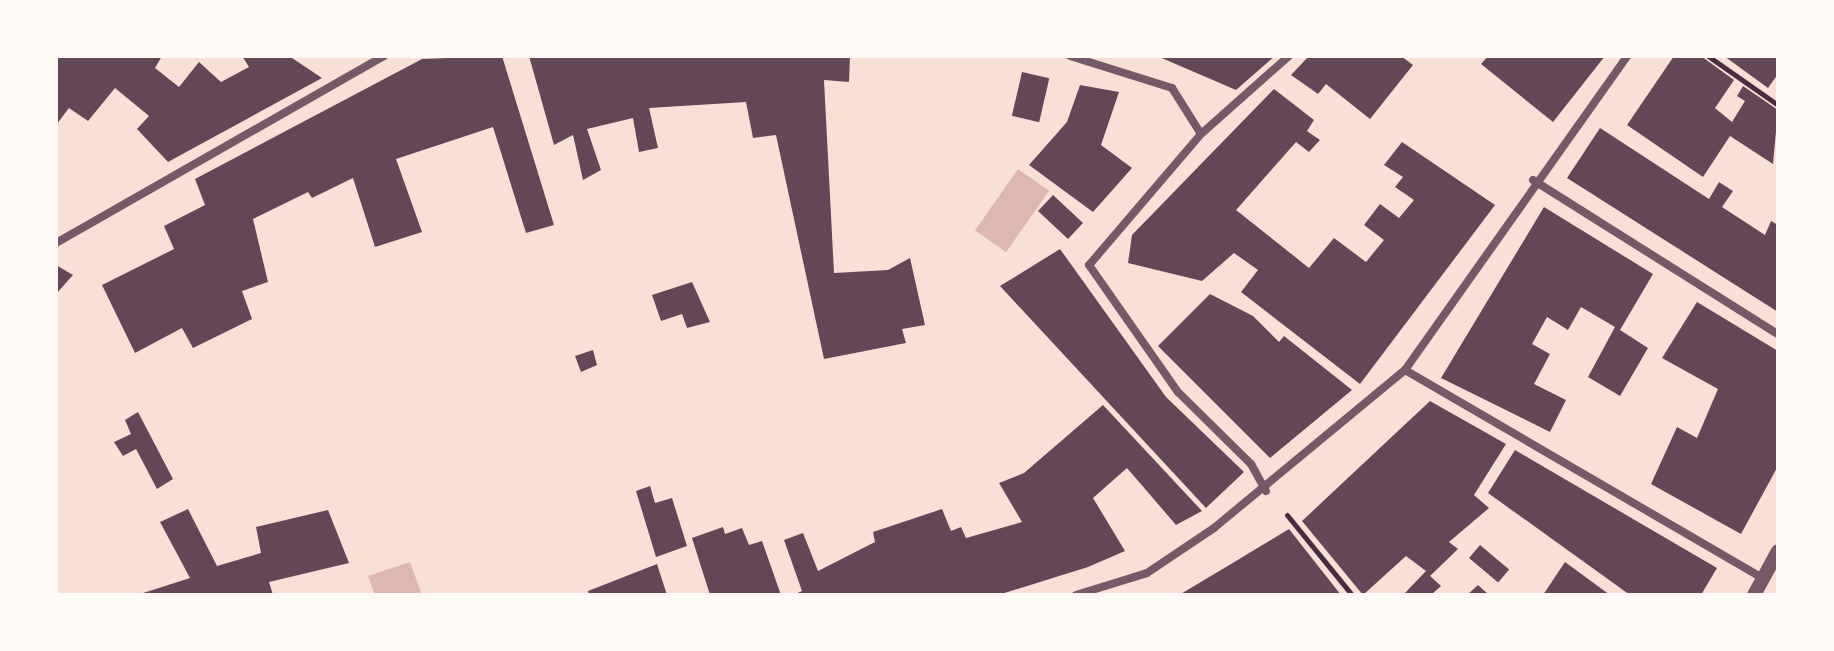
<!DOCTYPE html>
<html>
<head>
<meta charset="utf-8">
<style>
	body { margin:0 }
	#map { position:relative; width:1834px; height:651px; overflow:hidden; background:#f7e1d7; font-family:Arial,sans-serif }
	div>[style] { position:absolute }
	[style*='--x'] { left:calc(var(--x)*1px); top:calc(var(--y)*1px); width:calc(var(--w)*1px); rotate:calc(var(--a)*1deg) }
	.water>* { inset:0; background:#dcb8b0; transform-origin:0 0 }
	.building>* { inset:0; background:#644757; transform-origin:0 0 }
	.path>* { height:5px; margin:-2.5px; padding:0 2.5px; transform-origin:2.5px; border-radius:2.5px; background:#4a2c40 }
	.minor>* { height:8px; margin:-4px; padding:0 4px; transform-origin:4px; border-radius:4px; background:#755966 }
	.tertiary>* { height:14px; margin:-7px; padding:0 7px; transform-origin:7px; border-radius:7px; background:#755966 }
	span { translate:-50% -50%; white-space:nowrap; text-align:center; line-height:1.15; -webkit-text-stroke:6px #fffaf5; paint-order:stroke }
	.frame { position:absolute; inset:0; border:58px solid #fffaf5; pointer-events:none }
</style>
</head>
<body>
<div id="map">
	<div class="water">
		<div style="left:1018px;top:169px;width:38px;height:75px;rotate:35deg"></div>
		<div style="clip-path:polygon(410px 562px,422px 595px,375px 595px,368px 576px)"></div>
	</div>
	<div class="building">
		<div style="clip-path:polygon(56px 56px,162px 56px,155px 68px,179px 87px,199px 62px,221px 82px,249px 67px,242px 56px,289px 56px,322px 78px,168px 162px,137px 129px,149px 116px,115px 88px,88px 121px,69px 108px,56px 125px)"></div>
		<div style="clip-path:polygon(502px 56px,554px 225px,526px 233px,493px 127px,396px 159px,422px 232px,375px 247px,353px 178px,312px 198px,308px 192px,253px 219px,268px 282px,242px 291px,252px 319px,193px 348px,182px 328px,135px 353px,102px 285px,174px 249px,164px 226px,205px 205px,195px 179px,422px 59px)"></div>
		<div style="clip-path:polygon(529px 56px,850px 56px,849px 82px,824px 80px,834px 273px,888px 270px,910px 258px,925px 325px,902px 329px,906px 343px,824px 359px,776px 135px,753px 138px,746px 102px,649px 108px,658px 148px,639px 152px,633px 118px,587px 129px,601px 170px,583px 180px,573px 135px,554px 145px)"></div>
		<div style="clip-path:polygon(1157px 56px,1275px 56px,1236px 90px)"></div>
		<div style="clip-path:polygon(1309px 56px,1401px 56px,1413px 65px,1370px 119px,1326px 84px,1318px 94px,1291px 75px)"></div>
		<div style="clip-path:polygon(1488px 56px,1605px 56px,1553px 122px,1481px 64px)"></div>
		<div style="clip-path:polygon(1674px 56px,1701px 56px,1734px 80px,1715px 108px,1732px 122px,1745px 101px,1737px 96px,1743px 86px,1778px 110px,1773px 164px,1730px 136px,1703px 177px,1627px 125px)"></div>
		<div style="clip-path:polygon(1724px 56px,1778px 56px,1778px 74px,1768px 88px)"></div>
		<div style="left:1022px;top:72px;width:28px;height:45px;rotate:13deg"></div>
		<div style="clip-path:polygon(1080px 85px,1119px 92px,1101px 145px,1132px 168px,1093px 212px,1029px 165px,1067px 122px)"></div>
		<div style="clip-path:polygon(1274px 89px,1314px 120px,1307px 131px,1320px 140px,1309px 152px,1296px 142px,1236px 210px,1309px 268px,1334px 238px,1366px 262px,1384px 240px,1364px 225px,1380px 204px,1399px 218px,1414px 200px,1395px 187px,1403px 177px,1384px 165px,1402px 142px,1495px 205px,1360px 384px,1241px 292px,1258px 270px,1234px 253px,1202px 281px,1128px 263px,1132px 235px)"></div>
		<div style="clip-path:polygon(1600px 128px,1709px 199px,1719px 182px,1733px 191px,1722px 207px,1765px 235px,1771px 221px,1778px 225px,1778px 312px,1567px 178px)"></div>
		<div style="left:1053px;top:195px;width:41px;height:22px;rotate:43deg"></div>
		<div style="clip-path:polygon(1544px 207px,1653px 274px,1620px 330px,1648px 348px,1620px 396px,1588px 377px,1615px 327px,1581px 307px,1568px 330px,1547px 317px,1532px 344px,1550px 354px,1534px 384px,1566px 400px,1550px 432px,1441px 378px)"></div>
		<div style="clip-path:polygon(1060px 249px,1166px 397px,1244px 472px,1206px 508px,1000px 286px)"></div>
		<div style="clip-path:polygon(56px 265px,73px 275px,56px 294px)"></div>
		<div style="clip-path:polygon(692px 282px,710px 322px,687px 328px,682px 314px,661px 321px,652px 295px)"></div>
		<div style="clip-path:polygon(1210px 294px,1253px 316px,1279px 342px,1284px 336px,1352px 390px,1270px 458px,1158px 346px)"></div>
		<div style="clip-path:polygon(1697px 302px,1778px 351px,1778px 466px,1741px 534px,1651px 484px,1677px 427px,1697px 438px,1718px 389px,1662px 358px)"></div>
		<div style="clip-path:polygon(593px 350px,597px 365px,581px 372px,575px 356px)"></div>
		<div style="clip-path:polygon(1430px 401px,1506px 444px,1474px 495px,1489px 508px,1449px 542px,1458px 549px,1430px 576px,1441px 586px,1431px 595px,1403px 595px,1426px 571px,1406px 556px,1363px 595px,1302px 521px)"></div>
		<div style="clip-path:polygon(1103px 405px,1202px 511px,1176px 525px,1127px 468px,1093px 498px,1125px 551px,1088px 567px,998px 595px,793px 595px,802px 591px,784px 540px,803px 533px,818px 571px,875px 542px,873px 532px,942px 509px,951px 531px,961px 527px,966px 538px,1022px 522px,999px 483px,1024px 473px)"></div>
		<div style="clip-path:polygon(138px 412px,173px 479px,157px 489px,136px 449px,123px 456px,114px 442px,131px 434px,125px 420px)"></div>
		<div style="clip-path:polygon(1515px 450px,1717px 568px,1701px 595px,1630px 595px,1488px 493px)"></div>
		<div style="clip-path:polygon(650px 486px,655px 503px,672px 498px,687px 546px,656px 557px,636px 491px)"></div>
		<div style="clip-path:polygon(188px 509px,217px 566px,261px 553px,256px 527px,328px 510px,349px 563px,269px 582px,273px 595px,137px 595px,190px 578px,160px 522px)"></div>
		<div style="clip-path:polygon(723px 527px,725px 534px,742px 528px,749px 545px,762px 541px,781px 595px,710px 595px,692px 538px)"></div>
		<div style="clip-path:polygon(1289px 529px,1341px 595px,1179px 595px,1226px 567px)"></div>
		<div style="left:1480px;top:545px;width:38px;height:17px;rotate:40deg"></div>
		<div style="clip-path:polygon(1565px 562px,1610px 595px,1543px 595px)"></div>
		<div style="clip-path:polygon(657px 564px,667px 595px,589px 595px,588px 591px)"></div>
		<div style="clip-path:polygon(1478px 585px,1489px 595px,1467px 595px)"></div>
	</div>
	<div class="path">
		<div style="--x:1708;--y:56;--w:85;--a:35"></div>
		<div style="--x:1287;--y:515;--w:103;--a:50.9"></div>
	</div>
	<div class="minor">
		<div style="--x:1070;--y:56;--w:107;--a:17.4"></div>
		<div style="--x:1172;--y:88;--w:54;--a:57.8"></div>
		<div style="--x:1201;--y:134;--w:118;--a:-41.6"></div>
		<div style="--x:1201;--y:134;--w:172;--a:130.5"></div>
		<div style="--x:1089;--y:265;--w:155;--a:55"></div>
		<div style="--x:1178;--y:392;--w:103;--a:44.6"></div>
		<div style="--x:1251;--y:464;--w:31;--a:61"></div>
		<div style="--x:1533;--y:180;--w:289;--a:32.2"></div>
		<div style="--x:56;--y:243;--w:378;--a:-29.7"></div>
		<div style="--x:1405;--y:370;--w:414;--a:30.2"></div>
		<div style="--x:1076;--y:595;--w:74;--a:-17.2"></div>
		<div style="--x:1147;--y:573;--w:81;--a:-33.9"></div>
		<div style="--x:1214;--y:528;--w:248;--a:-39.6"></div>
		<div style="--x:1405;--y:370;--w:385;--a:-54.7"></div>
	</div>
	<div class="tertiary">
		<div style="--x:1754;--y:595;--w:50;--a:-61.4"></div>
	</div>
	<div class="frame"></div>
</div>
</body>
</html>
